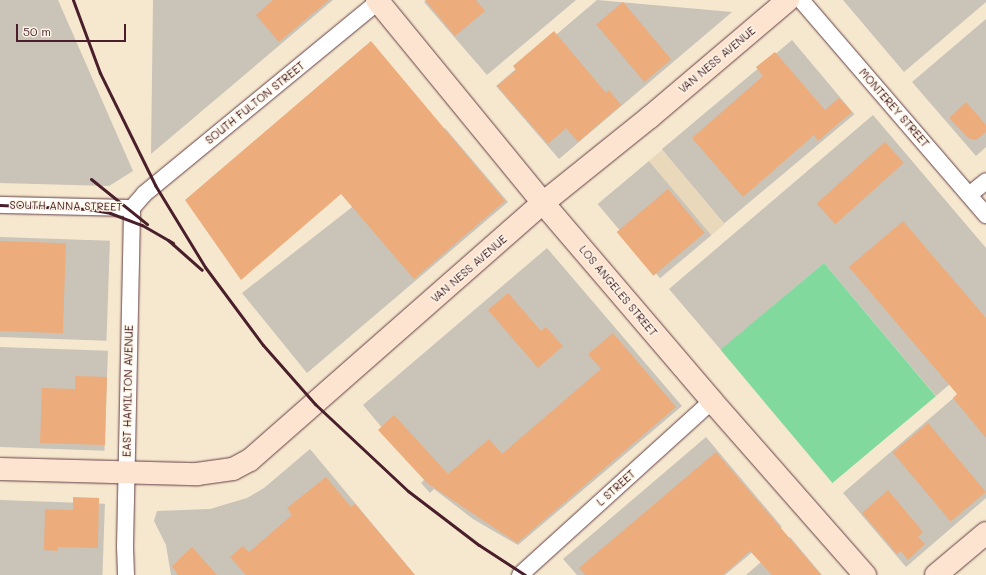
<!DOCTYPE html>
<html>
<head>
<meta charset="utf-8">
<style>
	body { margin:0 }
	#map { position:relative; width:986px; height:575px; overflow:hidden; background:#f6e8cf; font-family:Mali,sans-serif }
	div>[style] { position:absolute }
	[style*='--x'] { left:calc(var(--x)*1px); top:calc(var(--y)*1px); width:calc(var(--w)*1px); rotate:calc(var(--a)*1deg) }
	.built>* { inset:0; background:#e9d9ba; transform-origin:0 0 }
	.industrial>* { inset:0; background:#c9c3b8; transform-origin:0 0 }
	.green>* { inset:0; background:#81d99e; transform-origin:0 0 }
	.building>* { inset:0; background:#edac7c; transform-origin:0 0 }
	.roads { filter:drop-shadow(0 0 1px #643d44) drop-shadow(0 0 1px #643d44) }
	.street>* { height:16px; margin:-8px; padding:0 8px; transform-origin:8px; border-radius:8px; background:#fff }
	.secondary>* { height:22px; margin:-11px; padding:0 11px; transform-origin:11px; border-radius:11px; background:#fde4d1 }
	.rail>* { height:3px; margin:-1.5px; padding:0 1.5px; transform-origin:1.5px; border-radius:1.5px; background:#4a1f2b }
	span { translate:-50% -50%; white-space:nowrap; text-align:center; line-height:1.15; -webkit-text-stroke:3px #fcf5e5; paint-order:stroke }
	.street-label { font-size:11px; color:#4a1f2b }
	.scale { position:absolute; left:16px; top:24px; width:110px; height:18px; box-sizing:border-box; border:2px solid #4a1f2b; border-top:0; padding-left:5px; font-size:12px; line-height:14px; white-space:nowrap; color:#4a1f2b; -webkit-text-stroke:3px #fcf5e5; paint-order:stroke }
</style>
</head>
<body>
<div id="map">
	<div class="built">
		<div style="left:662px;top:150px;width:97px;height:17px;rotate:50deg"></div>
	</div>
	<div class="industrial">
		<div style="clip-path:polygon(0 0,58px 0,133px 171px,109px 186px,0 183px)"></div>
		<div style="clip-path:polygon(153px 0,333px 0,151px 154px)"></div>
		<div style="clip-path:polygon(426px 0,576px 0,487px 75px,424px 2px)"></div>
		<div style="clip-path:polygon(597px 0,732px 12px,559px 159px,496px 86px)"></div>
		<div style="clip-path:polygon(843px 0,986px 0,986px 2px,904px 72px)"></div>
		<div style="clip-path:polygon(986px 19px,986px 147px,976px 156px,912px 82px)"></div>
		<div style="left:792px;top:40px;width:97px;height:170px;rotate:50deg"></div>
		<div style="clip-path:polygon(873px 115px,986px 248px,986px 353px,936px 396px,824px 263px,721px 350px,669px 289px)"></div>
		<div style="clip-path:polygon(445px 128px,508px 202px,307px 373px,242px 293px,356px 204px)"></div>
		<div style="left:649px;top:161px;width:97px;height:67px;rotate:50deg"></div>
		<div style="left:0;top:237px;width:110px;height:100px;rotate:2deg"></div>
		<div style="clip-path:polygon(547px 248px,682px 406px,518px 545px,473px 519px,434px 489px,430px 493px,421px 483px,425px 479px,363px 405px)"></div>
		<div style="left:0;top:347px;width:108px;height:100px;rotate:2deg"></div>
		<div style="clip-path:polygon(986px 370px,986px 498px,906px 567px,843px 493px)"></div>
		<div style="clip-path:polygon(706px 437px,782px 527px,725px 575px,577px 575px,563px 559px)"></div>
		<div style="clip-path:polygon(310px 449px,415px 575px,171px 575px,166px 545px,154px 521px,157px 511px,210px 509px,247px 498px,264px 488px)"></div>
		<div style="left:0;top:500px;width:105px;height:75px;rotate:2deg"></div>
		<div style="clip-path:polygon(790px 537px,822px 575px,746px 575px)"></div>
	</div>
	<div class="green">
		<div style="left:824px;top:263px;width:174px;height:135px;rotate:50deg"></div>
	</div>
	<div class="building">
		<div style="clip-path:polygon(273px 0,329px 0,279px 42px,256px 15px)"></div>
		<div style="clip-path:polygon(425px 0,476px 0,485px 11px,455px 36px)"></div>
		<div style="left:623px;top:2px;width:75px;height:35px;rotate:50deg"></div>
		<div style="clip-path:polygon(554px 31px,606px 93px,609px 90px,621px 105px,578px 142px,566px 128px,548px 144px,497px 86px,516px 70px,513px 66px)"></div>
		<div style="clip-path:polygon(371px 41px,505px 201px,414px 279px,341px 194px,241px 280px,185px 200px)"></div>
		<div style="clip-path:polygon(775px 52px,825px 110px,839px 98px,852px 112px,818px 141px,814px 135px,743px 197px,692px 138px,763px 76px,756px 67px)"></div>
		<div style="clip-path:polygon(966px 102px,986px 125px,986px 132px,976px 140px,968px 138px,949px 118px)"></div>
		<div style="left:885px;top:142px;width:28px;height:92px;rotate:48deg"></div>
		<div style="left:668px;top:189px;width:57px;height:67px;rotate:50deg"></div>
		<div style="clip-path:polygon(903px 221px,986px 318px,986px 438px,953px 398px,957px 394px,849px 267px)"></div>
		<div style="left:0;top:241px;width:66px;height:90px;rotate:2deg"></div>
		<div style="clip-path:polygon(508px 293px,541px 331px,546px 327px,563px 346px,538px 368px,488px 310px)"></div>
		<div style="clip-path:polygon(613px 333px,676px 407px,517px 543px,427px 483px,378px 430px,394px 415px,448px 474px,489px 439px,502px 454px,601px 369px,588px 354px)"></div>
		<div style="clip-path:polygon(75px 376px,107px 377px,105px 445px,40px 443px,42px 388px,75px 389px)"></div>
		<div style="left:928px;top:423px;width:90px;height:46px;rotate:50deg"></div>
		<div style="clip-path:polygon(716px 452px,821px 575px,772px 575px,750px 551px,723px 575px,585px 575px,579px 568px)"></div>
		<div style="clip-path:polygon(326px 477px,351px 507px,355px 504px,415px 575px,246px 575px,230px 557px,243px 546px,249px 552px,292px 515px,287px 508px)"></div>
		<div style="clip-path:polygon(888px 490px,923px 532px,918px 537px,925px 544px,908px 560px,901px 551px,897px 554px,862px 513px)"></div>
		<div style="clip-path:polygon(73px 497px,99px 498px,98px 548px,58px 547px,58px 551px,44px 550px,45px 509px,73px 510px)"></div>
		<div style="clip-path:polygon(192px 547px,217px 575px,178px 575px,172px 566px)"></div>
	</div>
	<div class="roads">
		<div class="street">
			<div style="--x:801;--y:0;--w:284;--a:49.3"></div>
			<div style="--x:969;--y:195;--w:22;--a:-39"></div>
			<div style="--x:0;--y:205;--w:132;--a:1.3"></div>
			<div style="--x:126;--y:575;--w:28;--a:-92"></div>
			<div style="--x:125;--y:547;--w:339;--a:-88.8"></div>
			<div style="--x:132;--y:208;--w:18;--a:-49"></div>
			<div style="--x:144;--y:194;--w:306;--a:-39.4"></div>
			<div style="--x:520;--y:575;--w:259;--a:-42.2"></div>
		</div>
		<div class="secondary">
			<div style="--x:377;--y:0;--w:262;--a:50.7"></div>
			<div style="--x:543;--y:203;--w:260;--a:49.5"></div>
			<div style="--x:712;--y:401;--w:232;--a:48.7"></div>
			<div style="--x:0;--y:469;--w:197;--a:1.5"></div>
			<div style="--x:197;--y:474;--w:36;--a:-8"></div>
			<div style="--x:233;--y:469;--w:19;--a:-28"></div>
			<div style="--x:250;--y:460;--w:390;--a:-41.3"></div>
			<div style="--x:543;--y:203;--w:137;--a:-38.8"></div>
			<div style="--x:650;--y:117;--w:181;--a:-40.3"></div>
			<div style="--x:936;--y:575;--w:65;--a:-40"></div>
		</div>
	</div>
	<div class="rail">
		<div style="--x:73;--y:0;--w:78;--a:69.7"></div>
		<div style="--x:100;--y:73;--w:125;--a:63.8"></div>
		<div style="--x:155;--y:185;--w:96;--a:58.6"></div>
		<div style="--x:205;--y:267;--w:97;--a:53.4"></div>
		<div style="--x:263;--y:345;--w:79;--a:48.6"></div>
		<div style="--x:315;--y:404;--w:127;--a:43.1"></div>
		<div style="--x:408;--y:491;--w:89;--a:37.3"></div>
		<div style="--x:479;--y:545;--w:55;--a:33.1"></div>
		<div style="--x:91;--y:179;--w:72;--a:38.8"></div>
		<div style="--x:0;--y:205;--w:88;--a:2.6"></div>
		<div style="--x:88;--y:209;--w:22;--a:10"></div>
		<div style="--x:110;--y:213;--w:34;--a:21"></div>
		<div style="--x:142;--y:225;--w:36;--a:30"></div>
		<div style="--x:168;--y:240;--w:45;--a:41.4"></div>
	</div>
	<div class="street-label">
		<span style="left:717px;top:60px;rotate:-40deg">VAN NESS AVENUE</span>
		<span style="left:255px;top:103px;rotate:-39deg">SOUTH FULTON STREET</span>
		<span style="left:894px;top:108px;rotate:49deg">MONTEREY STREET</span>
		<span style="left:66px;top:206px;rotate:1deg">SOUTH ANNA STREET</span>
		<span style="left:469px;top:269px;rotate:-41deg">VAN NESS AVENUE</span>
		<span style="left:618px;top:291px;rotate:50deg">LOS ANGELES STREET</span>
		<span style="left:128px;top:391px;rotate:-89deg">EAST HAMILTON AVENUE</span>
		<span style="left:616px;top:488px;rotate:-42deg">L STREET</span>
	</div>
	<div class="scale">50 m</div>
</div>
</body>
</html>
